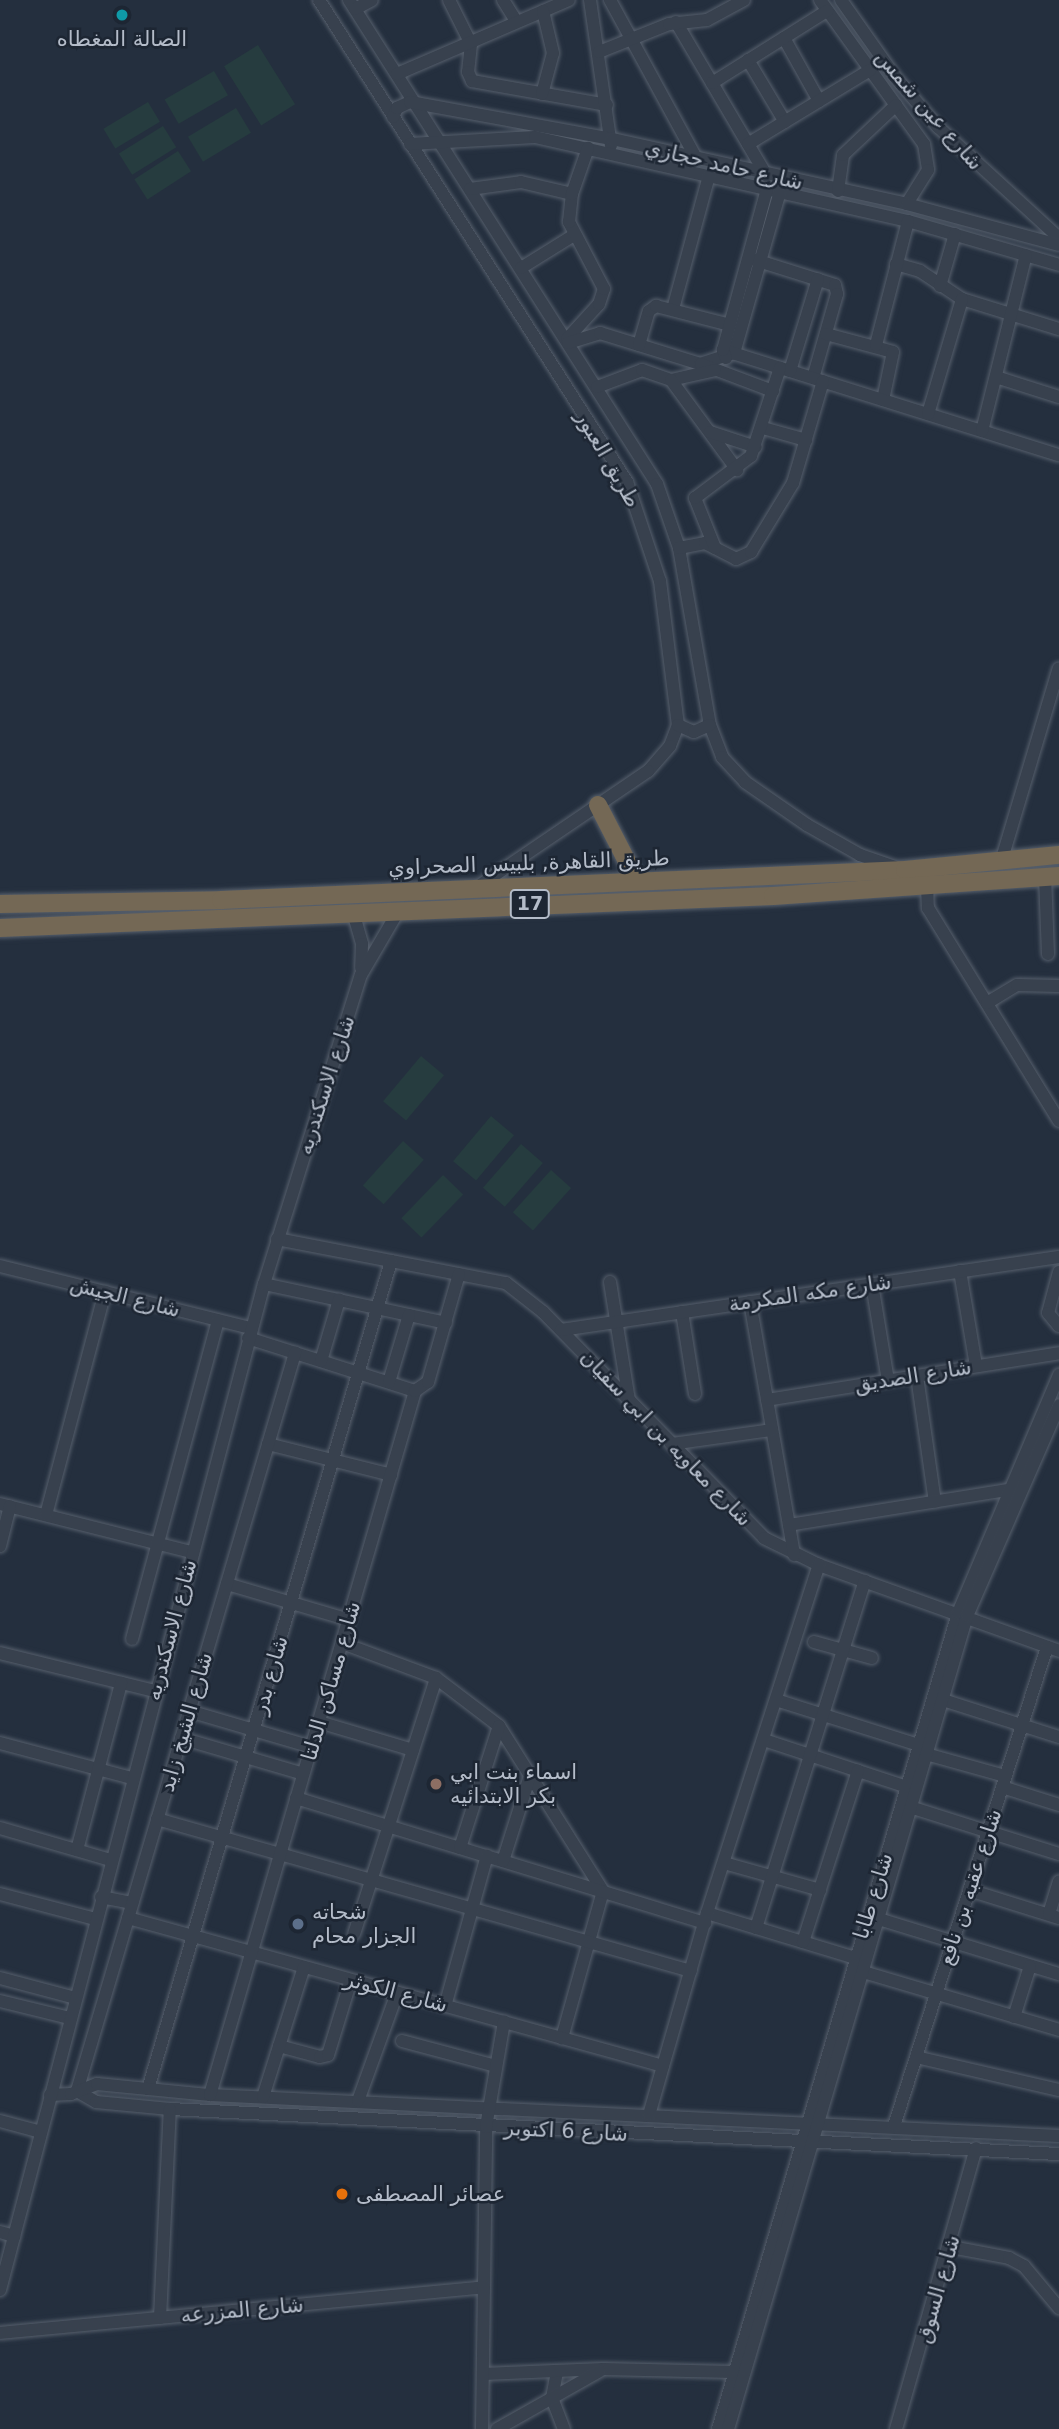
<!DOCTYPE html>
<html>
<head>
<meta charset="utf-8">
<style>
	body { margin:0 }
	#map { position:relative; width:1059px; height:2429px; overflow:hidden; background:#242f3e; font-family:"DejaVu Sans","Noto Naskh Arabic",sans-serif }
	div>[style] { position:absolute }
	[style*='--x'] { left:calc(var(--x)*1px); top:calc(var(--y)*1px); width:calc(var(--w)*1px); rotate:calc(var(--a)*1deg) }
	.green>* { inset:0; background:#263c3f; transform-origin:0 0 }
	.roads { filter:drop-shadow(0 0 2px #565f6c) drop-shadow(0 0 2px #565f6c) }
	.minor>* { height:12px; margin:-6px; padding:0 6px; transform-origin:6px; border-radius:6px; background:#38414e }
	.highway>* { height:18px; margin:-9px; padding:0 9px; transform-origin:9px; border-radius:9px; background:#746855 }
	.dots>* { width:19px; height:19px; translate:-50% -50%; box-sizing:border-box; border:4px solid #1d2633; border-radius:50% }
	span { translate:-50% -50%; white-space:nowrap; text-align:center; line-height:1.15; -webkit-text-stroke:5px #1d2633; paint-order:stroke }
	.shield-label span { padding:2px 5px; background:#1d2633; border:2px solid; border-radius:5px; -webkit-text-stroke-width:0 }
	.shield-label { font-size:19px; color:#b4bcc9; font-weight:700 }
	.poi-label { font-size:21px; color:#b4bcc9 }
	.left { translate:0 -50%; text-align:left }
	.street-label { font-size:21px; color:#b4bcc9 }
</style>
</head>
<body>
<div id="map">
	<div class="green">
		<div style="left:258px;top:45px;width:70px;height:40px;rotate:58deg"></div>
		<div style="left:214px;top:71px;width:28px;height:57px;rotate:60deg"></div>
		<div style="left:148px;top:102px;width:23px;height:52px;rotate:59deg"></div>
		<div style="left:236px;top:108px;width:29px;height:56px;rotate:59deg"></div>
		<div style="left:163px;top:126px;width:25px;height:52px;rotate:58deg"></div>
		<div style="left:178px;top:151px;width:24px;height:52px;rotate:57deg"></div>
		<div style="left:421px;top:1056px;width:30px;height:59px;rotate:40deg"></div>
		<div style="left:491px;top:1116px;width:30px;height:59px;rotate:40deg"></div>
		<div style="left:403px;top:1141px;width:28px;height:60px;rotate:42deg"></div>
		<div style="left:521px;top:1144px;width:29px;height:58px;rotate:41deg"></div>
		<div style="left:551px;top:1170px;width:27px;height:57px;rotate:42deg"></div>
		<div style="left:443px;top:1175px;width:28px;height:60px;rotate:44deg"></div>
	</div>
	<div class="roads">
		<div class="minor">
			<div style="--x:319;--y:0;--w:572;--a:57.42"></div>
			<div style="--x:627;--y:482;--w:104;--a:71.6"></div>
			<div style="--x:660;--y:581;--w:145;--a:82.9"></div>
			<div style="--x:678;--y:725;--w:22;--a:111"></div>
			<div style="--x:670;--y:746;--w:33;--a:131"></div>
			<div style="--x:648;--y:771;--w:207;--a:145.8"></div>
			<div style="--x:349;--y:0;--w:574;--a:57.53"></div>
			<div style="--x:657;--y:484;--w:68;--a:71"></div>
			<div style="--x:679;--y:548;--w:180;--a:80.1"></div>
			<div style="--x:710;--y:725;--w:34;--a:69"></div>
			<div style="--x:722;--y:757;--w:34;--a:47"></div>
			<div style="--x:745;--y:782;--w:75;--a:34.7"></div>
			<div style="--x:807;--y:825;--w:61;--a:29.5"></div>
			<div style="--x:860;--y:855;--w:36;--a:19"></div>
			<div style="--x:449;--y:0;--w:49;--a:63.4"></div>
			<div style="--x:471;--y:44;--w:28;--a:96"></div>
			<div style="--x:468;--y:72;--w:10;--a:66"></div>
			<div style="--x:472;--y:81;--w:137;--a:10.1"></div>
			<div style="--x:503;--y:0;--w:25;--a:58"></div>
			<div style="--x:590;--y:0;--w:147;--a:81.8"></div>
			<div style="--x:610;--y:0;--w:180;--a:61.4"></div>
			<div style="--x:820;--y:0;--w:178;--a:54.2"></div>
			<div style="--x:924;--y:144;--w:26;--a:81"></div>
			<div style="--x:928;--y:170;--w:40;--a:122"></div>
			<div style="--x:841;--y:0;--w:95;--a:54.8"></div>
			<div style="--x:896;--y:78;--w:65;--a:49.4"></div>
			<div style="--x:938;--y:127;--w:164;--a:42.5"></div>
			<div style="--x:355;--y:9;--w:19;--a:-28"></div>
			<div style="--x:676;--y:22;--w:178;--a:59.5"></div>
			<div style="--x:784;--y:38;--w:72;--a:60.9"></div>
			<div style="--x:599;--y:52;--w:75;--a:-21.8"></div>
			<div style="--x:669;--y:24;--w:38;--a:-6"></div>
			<div style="--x:707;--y:20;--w:42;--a:-28.4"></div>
			<div style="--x:748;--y:60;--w:72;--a:59.2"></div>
			<div style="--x:397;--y:74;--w:187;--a:-23.3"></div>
			<div style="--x:712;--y:83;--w:136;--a:-32.1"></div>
			<div style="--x:542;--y:94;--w:42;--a:-75"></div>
			<div style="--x:553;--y:53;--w:43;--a:-103.4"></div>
			<div style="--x:393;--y:117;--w:10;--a:-66"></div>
			<div style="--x:397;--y:108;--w:14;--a:-25"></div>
			<div style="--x:410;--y:102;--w:205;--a:10.4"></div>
			<div style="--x:612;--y:139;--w:302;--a:12.4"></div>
			<div style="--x:907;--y:204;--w:157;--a:15.1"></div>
			<div style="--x:410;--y:144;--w:125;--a:-3.2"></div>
			<div style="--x:535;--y:137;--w:382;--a:12.7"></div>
			<div style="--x:908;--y:221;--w:157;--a:16.2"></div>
			<div style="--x:748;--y:144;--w:143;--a:-31.2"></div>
			<div style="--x:470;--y:189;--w:51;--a:-7.8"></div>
			<div style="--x:521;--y:182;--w:52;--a:13.2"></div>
			<div style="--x:838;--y:191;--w:36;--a:-82"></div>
			<div style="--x:843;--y:155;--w:73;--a:-43.3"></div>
			<div style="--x:749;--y:258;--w:90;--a:17.4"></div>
			<div style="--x:835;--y:285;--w:9;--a:77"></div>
			<div style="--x:837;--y:294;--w:87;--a:105.9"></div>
			<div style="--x:896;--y:264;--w:25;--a:16"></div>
			<div style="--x:920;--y:271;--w:50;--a:33.7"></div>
			<div style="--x:962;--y:299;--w:102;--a:17.2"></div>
			<div style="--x:521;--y:268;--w:62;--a:-31.9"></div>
			<div style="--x:940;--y:286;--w:54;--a:-73.9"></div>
			<div style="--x:673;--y:309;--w:138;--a:-74.9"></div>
			<div style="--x:826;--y:334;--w:69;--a:15"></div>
			<div style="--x:893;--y:352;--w:49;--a:101.8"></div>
			<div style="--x:567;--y:339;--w:47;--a:-47.6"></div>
			<div style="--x:599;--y:304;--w:16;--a:-72"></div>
			<div style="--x:604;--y:289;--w:76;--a:-117.6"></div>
			<div style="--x:569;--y:222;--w:28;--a:-84"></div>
			<div style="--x:572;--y:194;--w:49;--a:-70.8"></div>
			<div style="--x:568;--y:343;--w:34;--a:-17"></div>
			<div style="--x:600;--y:333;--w:105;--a:17.2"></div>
			<div style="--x:700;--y:364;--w:36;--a:-18"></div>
			<div style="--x:734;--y:353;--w:167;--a:-74.1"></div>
			<div style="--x:639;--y:345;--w:35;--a:-74"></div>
			<div style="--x:649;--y:311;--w:9;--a:-36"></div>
			<div style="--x:656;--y:306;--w:76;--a:14.4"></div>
			<div style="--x:876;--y:345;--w:128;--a:-75.5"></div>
			<div style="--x:723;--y:350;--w:352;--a:17.4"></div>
			<div style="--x:726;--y:358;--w:9;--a:-111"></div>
			<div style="--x:723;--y:350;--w:167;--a:-74.7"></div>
			<div style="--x:701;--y:364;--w:77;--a:20.6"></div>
			<div style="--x:790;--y:371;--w:96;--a:-73.1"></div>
			<div style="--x:996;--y:377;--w:66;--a:17.6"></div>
			<div style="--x:671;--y:380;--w:45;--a:-12.8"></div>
			<div style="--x:597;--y:387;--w:48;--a:-20.7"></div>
			<div style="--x:642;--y:370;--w:31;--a:19"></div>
			<div style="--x:671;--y:380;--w:112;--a:53.7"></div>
			<div style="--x:928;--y:414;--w:120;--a:-73.5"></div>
			<div style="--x:763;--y:428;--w:45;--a:15.6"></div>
			<div style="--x:982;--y:431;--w:181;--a:-76"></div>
			<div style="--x:710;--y:432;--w:48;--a:18.1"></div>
			<div style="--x:679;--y:548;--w:26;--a:-11"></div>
			<div style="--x:705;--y:543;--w:35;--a:27"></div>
			<div style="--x:736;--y:559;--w:17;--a:-25"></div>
			<div style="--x:751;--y:552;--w:81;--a:-58.7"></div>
			<div style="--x:793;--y:483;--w:106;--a:-73.6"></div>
			<div style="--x:715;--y:548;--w:54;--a:-111.8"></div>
			<div style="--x:695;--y:498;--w:70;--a:-36.9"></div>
			<div style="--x:751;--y:456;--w:93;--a:-71.8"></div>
			<div style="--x:678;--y:725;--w:17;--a:24"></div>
			<div style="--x:694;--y:732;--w:17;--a:-24"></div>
			<div style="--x:1001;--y:862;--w:202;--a:-73.4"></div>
			<div style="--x:1045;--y:876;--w:78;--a:87.8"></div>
			<div style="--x:927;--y:884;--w:24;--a:88"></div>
			<div style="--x:928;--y:908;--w:250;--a:58.4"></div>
			<div style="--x:353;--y:912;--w:33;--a:74"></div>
			<div style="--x:362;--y:944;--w:24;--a:92"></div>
			<div style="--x:987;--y:1003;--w:35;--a:-31"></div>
			<div style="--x:1017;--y:985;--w:42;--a:1.4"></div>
			<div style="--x:277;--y:1239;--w:233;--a:10.9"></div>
			<div style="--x:506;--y:1283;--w:47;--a:38.1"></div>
			<div style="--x:543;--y:1312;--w:316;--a:45.6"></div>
			<div style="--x:764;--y:1538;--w:61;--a:26.1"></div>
			<div style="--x:819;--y:1565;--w:255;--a:19.7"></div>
			<div style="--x:0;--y:1266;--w:259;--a:13.9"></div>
			<div style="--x:960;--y:1271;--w:96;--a:80.4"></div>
			<div style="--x:1059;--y:1272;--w:42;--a:105"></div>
			<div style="--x:1048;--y:1313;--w:17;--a:50"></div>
			<div style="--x:610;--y:1282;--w:121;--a:80.9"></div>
			<div style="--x:264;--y:1284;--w:186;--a:12.1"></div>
			<div style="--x:872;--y:1284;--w:98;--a:80.6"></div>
			<div style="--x:750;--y:1302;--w:257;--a:80.1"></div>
			<div style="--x:682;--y:1312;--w:83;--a:81"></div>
			<div style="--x:561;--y:1330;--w:503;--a:-8.34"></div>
			<div style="--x:248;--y:1338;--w:175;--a:17.6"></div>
			<div style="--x:321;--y:1361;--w:64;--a:-73.6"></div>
			<div style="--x:917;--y:1376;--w:127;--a:81.9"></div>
			<div style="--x:389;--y:1382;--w:70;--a:-73.4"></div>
			<div style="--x:767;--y:1400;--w:296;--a:-9.1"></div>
			<div style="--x:268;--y:1444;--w:127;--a:14.1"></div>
			<div style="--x:671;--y:1444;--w:102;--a:-7.9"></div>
			<div style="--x:0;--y:1504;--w:197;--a:14.1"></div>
			<div style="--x:46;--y:1515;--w:231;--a:-75.2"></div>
			<div style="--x:789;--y:1525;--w:222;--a:-9.1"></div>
			<div style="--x:0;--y:1546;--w:41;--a:-76"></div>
			<div style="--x:227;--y:1584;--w:127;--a:16.4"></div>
			<div style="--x:132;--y:1639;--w:330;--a:-74.9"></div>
			<div style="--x:814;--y:1642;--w:60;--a:15.4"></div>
			<div style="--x:342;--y:1643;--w:100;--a:20.4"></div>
			<div style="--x:436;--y:1678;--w:79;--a:37.3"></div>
			<div style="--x:499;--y:1726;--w:195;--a:57.8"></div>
			<div style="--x:603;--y:1891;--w:153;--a:105.6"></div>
			<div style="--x:0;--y:1653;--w:160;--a:13.8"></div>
			<div style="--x:776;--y:1700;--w:150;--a:17.5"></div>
			<div style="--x:943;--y:1700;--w:122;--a:17.7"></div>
			<div style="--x:189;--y:1711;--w:127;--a:16.4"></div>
			<div style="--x:319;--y:1722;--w:98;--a:16.6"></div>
			<div style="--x:181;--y:1738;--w:127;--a:16.4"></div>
			<div style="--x:764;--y:1740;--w:151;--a:18.2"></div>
			<div style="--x:0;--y:1743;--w:137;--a:14.9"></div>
			<div style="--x:926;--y:1754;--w:82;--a:15.6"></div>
			<div style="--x:1002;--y:1787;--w:60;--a:17.5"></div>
			<div style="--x:296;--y:1798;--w:428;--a:17"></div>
			<div style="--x:910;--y:1807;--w:156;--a:17.5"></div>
			<div style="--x:157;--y:1819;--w:555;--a:15.89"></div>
			<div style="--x:0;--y:1828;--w:115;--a:16.2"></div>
			<div style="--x:460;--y:1848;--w:128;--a:-72.3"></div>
			<div style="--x:77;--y:1850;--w:173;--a:-75.2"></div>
			<div style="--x:503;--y:1861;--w:89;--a:-72.4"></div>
			<div style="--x:724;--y:1863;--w:100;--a:15.7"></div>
			<div style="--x:969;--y:1890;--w:94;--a:17.3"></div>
			<div style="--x:0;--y:1894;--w:98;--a:14.7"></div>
			<div style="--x:101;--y:1897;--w:32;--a:11"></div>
			<div style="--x:707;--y:1913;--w:155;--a:16.9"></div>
			<div style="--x:1049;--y:1914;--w:34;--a:-73"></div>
			<div style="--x:869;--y:1916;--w:199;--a:17"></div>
			<div style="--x:128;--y:1918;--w:555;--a:15.46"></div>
			<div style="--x:756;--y:1928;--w:364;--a:-72.6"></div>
			<div style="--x:354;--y:1934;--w:269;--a:-72.2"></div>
			<div style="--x:803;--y:1942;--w:180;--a:-72.2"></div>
			<div style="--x:860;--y:1971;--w:208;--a:16.5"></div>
			<div style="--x:0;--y:1978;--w:78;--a:14.9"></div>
			<div style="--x:0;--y:2001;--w:71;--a:13.8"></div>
			<div style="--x:445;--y:2006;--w:156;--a:-74.4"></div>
			<div style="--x:1014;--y:2017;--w:53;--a:-72.6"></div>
			<div style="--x:402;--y:2041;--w:97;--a:14.9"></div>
			<div style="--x:279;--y:2046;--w:42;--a:15"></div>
			<div style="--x:320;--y:2057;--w:8;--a:-14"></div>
			<div style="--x:328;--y:2055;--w:78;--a:-73"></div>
			<div style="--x:916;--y:2057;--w:147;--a:13"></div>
			<div style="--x:148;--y:2089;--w:863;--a:-73.64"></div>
			<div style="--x:77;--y:2091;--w:22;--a:30"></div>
			<div style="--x:96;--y:2102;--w:74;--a:5.4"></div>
			<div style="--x:170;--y:2109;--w:890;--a:2.9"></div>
			<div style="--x:77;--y:2091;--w:770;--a:-73.54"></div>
			<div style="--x:50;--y:2095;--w:21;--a:-3"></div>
			<div style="--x:71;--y:2094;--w:28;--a:-21"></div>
			<div style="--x:97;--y:2084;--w:114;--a:5.6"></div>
			<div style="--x:210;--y:2095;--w:850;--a:2.76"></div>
			<div style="--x:210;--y:2095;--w:733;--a:-73.76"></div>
			<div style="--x:415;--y:1391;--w:16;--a:-35"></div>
			<div style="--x:428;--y:1382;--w:112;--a:-74"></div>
			<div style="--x:263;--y:2097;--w:136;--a:-72.5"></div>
			<div style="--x:358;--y:2101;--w:115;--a:-70.1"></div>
			<div style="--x:649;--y:2115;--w:210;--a:-74"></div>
			<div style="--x:707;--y:1913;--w:366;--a:-72.2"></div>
			<div style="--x:0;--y:2121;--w:42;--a:15"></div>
			<div style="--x:894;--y:2126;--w:503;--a:-72.29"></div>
			<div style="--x:0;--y:2232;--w:15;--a:16"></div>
			<div style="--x:951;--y:2247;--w:59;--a:10.7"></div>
			<div style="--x:1009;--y:2258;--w:17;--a:28"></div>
			<div style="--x:1024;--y:2266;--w:55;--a:50.2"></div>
			<div style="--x:0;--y:2290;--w:1040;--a:-75.3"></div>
			<div style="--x:264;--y:1284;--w:324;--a:-72.6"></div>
			<div style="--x:361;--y:975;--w:75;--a:-59.7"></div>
			<div style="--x:160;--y:2318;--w:209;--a:-87.3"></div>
			<div style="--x:0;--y:2333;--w:486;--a:-5.4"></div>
			<div style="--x:557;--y:2372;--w:26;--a:101"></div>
			<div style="--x:552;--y:2398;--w:33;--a:69"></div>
			<div style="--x:483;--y:2374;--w:120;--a:-2.4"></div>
			<div style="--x:603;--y:2369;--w:130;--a:1.3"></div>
			<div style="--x:482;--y:2429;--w:302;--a:-89.2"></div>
			<div style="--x:486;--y:2127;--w:107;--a:-80.3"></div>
			<div style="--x:497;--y:2429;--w:118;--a:-29.4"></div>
			<div style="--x:718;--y:2429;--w:851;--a:-73.61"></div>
			<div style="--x:958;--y:1613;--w:259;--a:-67"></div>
			<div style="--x:728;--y:2429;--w:847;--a:-73.62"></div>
			<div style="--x:967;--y:1616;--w:230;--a:-66.4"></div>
			<div style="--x:896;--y:2429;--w:292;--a:-74.1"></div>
		</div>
		<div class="highway">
			<div style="--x:598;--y:805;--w:85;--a:62.8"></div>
			<div style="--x:0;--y:904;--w:221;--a:-1"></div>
			<div style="--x:221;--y:900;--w:685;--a:-2.51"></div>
			<div style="--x:905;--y:870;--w:155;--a:-5.6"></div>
			<div style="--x:0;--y:928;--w:774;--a:-2.37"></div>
			<div style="--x:773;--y:896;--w:287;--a:-4"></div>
		</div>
	</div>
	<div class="dots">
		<div style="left:122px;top:15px;background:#0f9aa8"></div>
		<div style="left:436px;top:1784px;background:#8d6e63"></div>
		<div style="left:298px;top:1924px;background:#5c6f8a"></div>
		<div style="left:342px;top:2194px;background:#e8710a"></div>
	</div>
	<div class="shield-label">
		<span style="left:530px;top:904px">17</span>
	</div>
	<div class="poi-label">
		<span style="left:122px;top:39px">الصالة المغطاه</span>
		<span class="left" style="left:450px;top:1784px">اسماء بنت ابي<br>بكر الابتدائيه</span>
		<span class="left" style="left:312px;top:1924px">شحاته<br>الجزار محام</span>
		<span class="left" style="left:356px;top:2194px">عصائر المصطفى</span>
	</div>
	<div class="street-label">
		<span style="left:929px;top:110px;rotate:49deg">شارع عين شمس</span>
		<span style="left:724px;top:165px;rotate:13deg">شارع حامد حجازي</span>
		<span style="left:608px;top:459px;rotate:60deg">طريق العبور</span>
		<span style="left:529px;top:863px;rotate:-2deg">طريق القاهرة, بلبيس الصحراوي</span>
		<span style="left:326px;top:1085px;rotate:-72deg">شارع الاسكندريه</span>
		<span style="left:810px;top:1293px;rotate:-8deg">شارع مكه المكرمة</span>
		<span style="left:125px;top:1297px;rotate:14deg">شارع الجيش</span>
		<span style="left:913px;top:1376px;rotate:-9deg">شارع الصديق</span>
		<span style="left:666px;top:1438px;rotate:46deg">شارع معاويه بن ابي سفيان</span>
		<span style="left:171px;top:1630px;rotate:-75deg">شارع الاسكندريه</span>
		<span style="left:270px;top:1675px;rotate:-74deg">شارع بدر</span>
		<span style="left:331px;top:1681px;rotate:-74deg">شارع مساكن الدلتا</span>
		<span style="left:186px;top:1722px;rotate:-74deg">شارع الشيخ زايد</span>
		<span style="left:970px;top:1887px;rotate:-72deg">شارع عقبه بن نافع</span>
		<span style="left:873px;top:1896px;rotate:-73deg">شارع طابا</span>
		<span style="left:396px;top:1992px;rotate:15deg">شارع الكوثر</span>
		<span style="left:566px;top:2131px;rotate:3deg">شارع 6 اكتوبر</span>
		<span style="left:938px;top:2289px;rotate:-74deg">شارع السوق</span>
		<span style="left:242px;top:2310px;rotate:-5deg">شارع المزرعه</span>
	</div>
</div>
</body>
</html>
